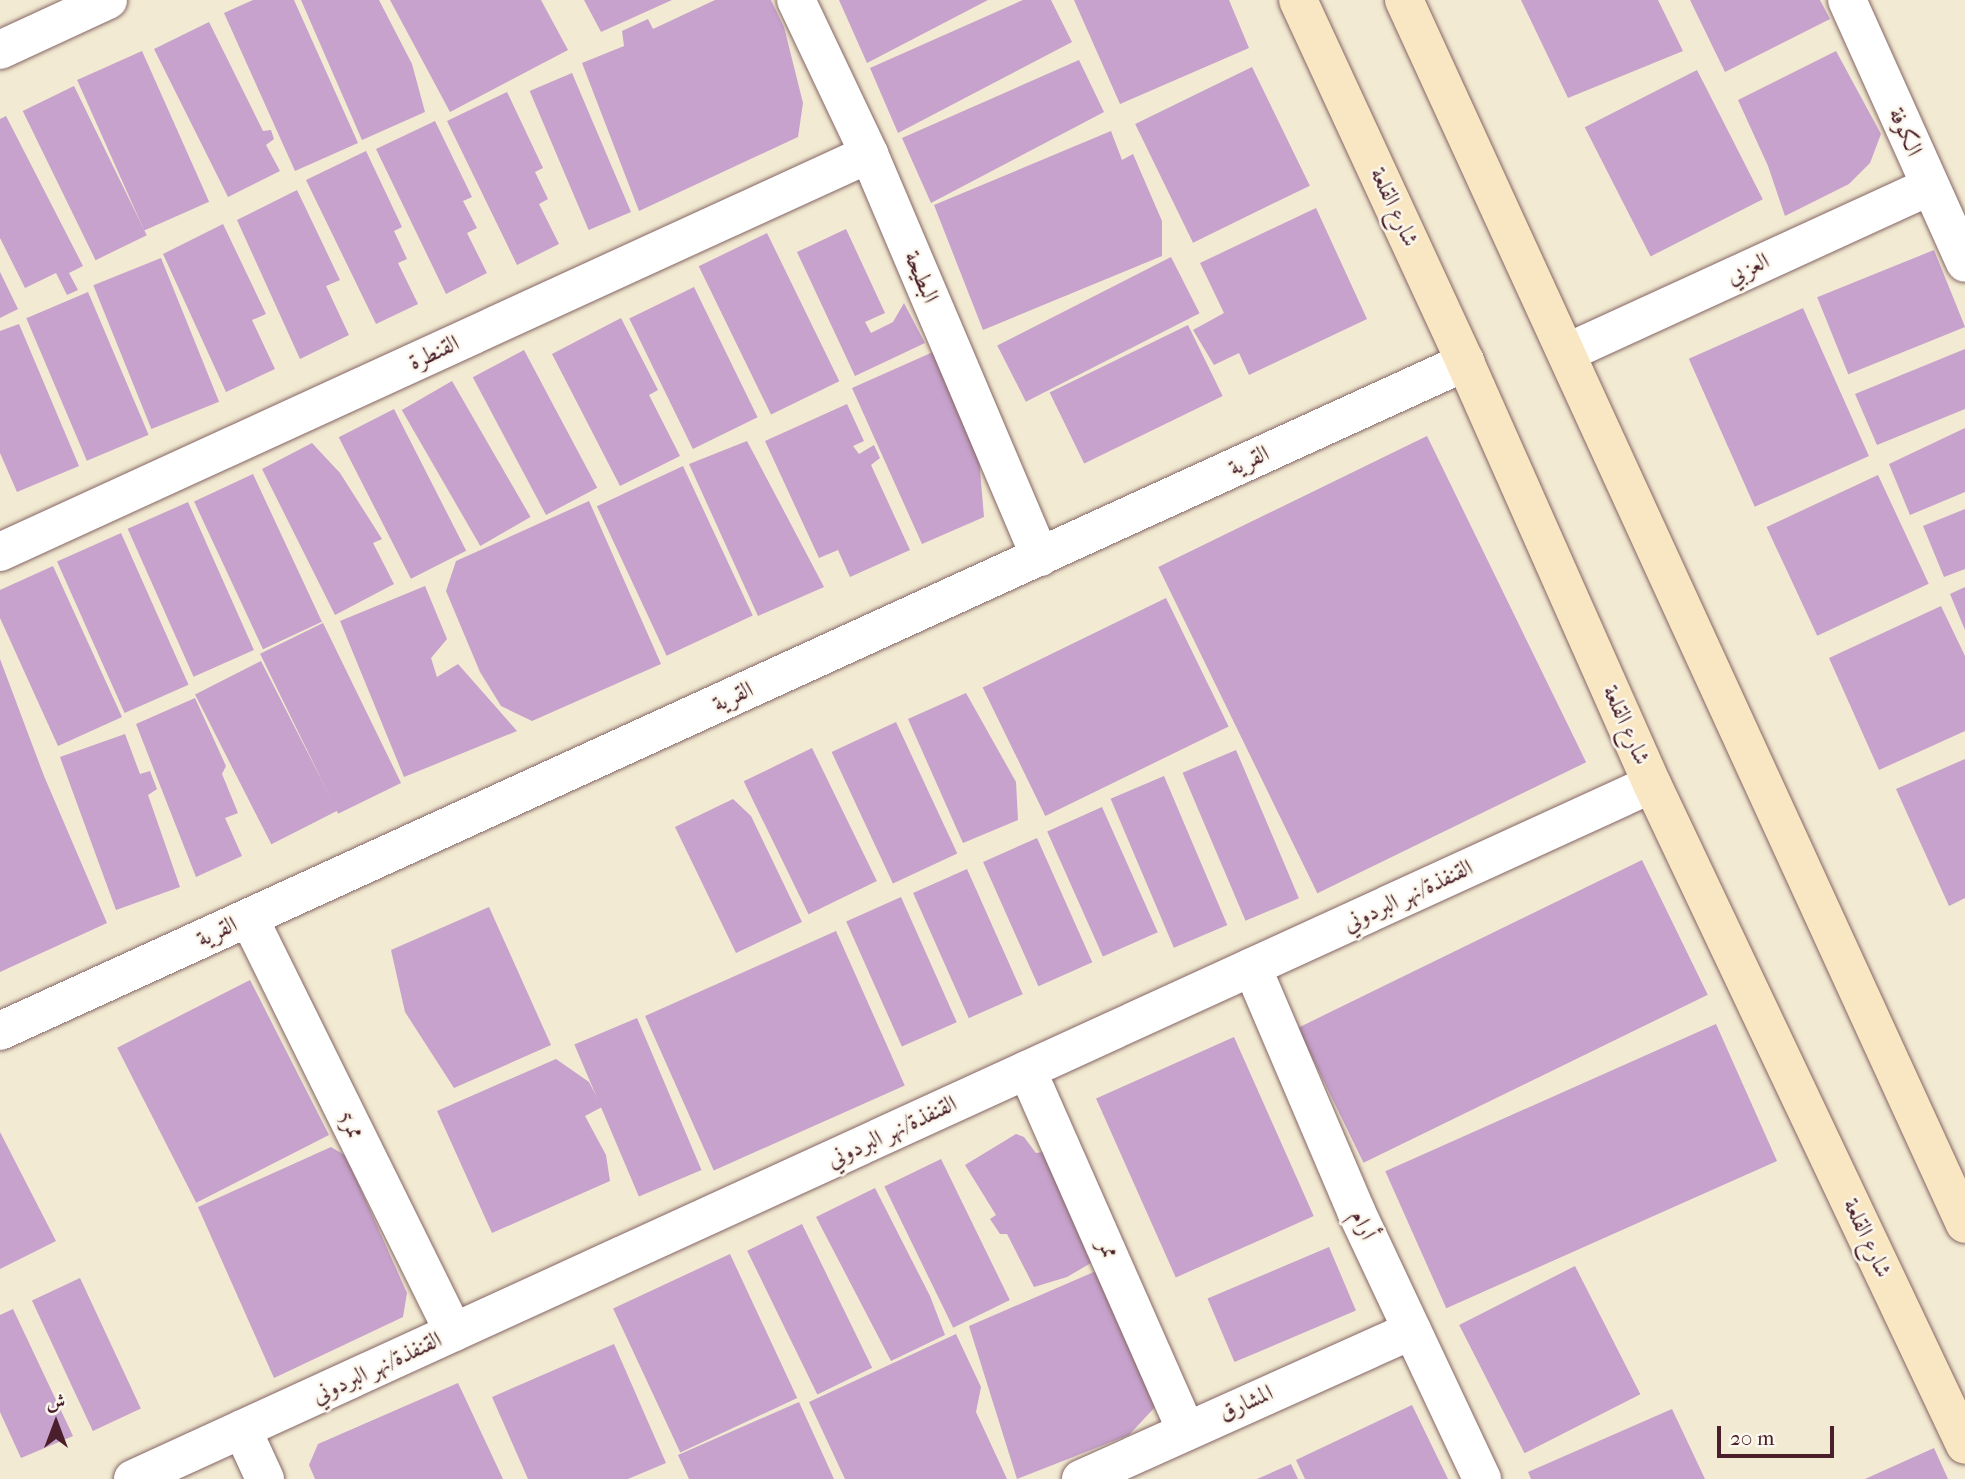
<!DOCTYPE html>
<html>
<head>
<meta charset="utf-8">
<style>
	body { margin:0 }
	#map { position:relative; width:1965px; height:1479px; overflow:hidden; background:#f2ead2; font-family:"IM FELL French Canon",Amiri,serif }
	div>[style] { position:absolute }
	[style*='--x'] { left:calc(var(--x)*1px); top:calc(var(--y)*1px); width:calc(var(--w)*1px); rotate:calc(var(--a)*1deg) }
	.building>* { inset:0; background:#c6a2cc; transform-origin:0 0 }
	.roads { filter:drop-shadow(0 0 2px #856665) drop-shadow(0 0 2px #856665) }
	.street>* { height:38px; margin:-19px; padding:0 19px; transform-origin:19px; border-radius:19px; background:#fff }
	.secondary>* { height:38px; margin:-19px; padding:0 19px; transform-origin:19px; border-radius:19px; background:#f9e7c3 }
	span { translate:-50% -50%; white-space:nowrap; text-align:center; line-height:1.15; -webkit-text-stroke:5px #fbf7ec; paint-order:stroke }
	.street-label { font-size:23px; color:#4a1f2b }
	.north { position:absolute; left:21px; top:1388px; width:70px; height:70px; -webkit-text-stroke:5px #fbf7ec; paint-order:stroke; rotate:0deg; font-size:19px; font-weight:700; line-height:28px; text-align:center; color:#4a1f2b }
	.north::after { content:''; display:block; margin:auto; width:24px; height:32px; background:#4a1f2b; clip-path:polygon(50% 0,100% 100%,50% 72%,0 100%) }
	.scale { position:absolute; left:1717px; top:1426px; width:117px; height:32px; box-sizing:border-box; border:4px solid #4a1f2b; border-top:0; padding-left:9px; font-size:21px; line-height:24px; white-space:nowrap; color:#4a1f2b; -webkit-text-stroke:5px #fbf7ec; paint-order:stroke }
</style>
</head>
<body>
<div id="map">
	<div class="building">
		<div style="clip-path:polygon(253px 0,294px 0,358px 143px,295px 171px,224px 13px)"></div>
		<div style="clip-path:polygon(301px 0,379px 0,412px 64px,425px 112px,362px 140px)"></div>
		<div style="clip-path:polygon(390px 0,541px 0,568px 50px,450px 112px)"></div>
		<div style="clip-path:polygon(584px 0,672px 0,601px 32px)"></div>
		<div style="clip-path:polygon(715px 0,771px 0,784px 27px,803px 103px,798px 137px,639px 211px,582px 63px,624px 46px,622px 31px,648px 19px,653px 29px)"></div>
		<div style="clip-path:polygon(839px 0,988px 0,867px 63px)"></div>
		<div style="clip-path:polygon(1023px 0,1051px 0,1072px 42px,898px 133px,870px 68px)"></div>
		<div style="clip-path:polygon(1074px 0,1229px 0,1249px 48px,1120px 104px)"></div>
		<div style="clip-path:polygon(1521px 0,1658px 0,1683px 51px,1568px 98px)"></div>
		<div style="clip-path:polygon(1690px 0,1820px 0,1830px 19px,1725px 72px)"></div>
		<div style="clip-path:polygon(209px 22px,263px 131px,271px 130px,274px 139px,266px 145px,280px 171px,228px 197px,154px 49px)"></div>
		<div style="left:142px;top:51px;width:165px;height:71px;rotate:66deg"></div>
		<div style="clip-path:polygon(1836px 51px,1881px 134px,1870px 163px,1849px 184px,1785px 216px,1768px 166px,1738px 100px)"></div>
		<div style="clip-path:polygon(1079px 60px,1104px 112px,931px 203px,902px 138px)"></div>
		<div style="left:1252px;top:67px;width:132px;height:130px;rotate:64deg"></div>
		<div style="left:1697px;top:70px;width:145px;height:126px;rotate:63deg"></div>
		<div style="left:572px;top:73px;width:151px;height:46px;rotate:67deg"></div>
		<div style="left:74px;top:86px;width:166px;height:57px;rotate:64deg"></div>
		<div style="clip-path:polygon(507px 92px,543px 168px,535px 172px,548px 199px,539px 204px,559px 244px,517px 265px,447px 121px)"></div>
		<div style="clip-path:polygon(6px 116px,83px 266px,69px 273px,78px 290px,67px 295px,56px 273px,25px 288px,0 238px,0 119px)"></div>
		<div style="clip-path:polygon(435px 121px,472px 197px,463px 201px,477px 228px,467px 233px,487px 273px,446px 294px,376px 149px)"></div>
		<div style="clip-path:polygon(1111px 131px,1122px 160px,1133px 154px,1162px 221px,1162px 256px,983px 330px,934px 205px)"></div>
		<div style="clip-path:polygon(366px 151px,402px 227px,394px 231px,407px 259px,398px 263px,418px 304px,376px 324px,306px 180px)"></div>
		<div style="clip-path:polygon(297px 190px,340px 280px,326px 286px,349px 335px,300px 359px,237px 220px)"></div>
		<div style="clip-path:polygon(1316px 208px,1367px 319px,1249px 375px,1239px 353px,1214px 365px,1193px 330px,1224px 313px,1200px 263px)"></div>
		<div style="clip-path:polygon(223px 224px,266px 314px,252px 320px,275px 369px,226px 392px,163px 254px)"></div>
		<div style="clip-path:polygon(846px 229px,885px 313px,865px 322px,871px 333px,893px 322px,904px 303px,925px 343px,855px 376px,797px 252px)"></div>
		<div style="left:767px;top:233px;width:165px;height:76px;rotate:64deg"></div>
		<div style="left:1934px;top:250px;width:83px;height:126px;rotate:68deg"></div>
		<div style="left:1171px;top:257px;width:63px;height:195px;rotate:63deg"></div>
		<div style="left:161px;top:258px;width:155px;height:73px;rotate:68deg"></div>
		<div style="clip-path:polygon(0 272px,18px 309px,0 318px)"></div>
		<div style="left:694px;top:287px;width:145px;height:72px;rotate:64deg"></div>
		<div style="left:88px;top:292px;width:155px;height:67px;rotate:67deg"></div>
		<div style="left:1803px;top:308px;width:162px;height:125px;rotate:66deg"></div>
		<div style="clip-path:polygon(621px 318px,658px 390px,649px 395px,680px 456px,620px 486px,552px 354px)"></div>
		<div style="clip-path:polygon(19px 324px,79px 466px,17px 492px,0 453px,0 331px)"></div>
		<div style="left:1188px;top:325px;width:79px;height:154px;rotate:64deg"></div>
		<div style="clip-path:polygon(1965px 349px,1965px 409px,1877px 445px,1855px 394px)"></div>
		<div style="left:524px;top:350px;width:156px;height:58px;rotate:62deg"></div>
		<div style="clip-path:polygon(933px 352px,979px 458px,984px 517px,922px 544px,852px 388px)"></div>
		<div style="left:452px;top:381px;width:157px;height:58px;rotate:60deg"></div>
		<div style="clip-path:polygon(847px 404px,864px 441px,853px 446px,859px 454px,874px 445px,880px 458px,871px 465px,910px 550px,850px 577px,838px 550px,819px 558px,765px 441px)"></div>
		<div style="left:394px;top:409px;width:159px;height:62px;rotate:63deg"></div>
		<div style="clip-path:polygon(1965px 428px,1965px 492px,1910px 515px,1889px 464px)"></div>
		<div style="left:1427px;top:436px;width:363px;height:299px;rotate:64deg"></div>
		<div style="clip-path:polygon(747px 441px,824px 587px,758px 616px,689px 464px)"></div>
		<div style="clip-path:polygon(312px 443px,340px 473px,382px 539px,373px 543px,394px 584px,335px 615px,262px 469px)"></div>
		<div style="left:683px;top:466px;width:165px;height:95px;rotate:65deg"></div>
		<div style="left:253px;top:474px;width:163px;height:65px;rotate:65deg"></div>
		<div style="left:1878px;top:475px;width:120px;height:123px;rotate:65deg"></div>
		<div style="clip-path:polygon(589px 501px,661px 664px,532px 721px,501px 706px,480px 672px,446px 591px,456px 561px)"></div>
		<div style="left:188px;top:502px;width:162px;height:66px;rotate:66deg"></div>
		<div style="clip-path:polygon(1965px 509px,1965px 569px,1944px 577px,1923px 526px)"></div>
		<div style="left:121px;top:533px;width:166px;height:70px;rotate:66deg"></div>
		<div style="clip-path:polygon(53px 566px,122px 717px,58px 746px,0 618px,0 590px)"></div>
		<div style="clip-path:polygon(425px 586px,447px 639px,431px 658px,437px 677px,458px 664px,517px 731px,404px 777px,340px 621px)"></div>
		<div style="clip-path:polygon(1965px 587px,1965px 630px,1950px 594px)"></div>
		<div style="left:1166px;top:598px;width:143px;height:204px;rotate:64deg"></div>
		<div style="clip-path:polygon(1941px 606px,1965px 656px,1965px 731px,1879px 770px,1829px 658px)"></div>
		<div style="left:323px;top:623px;width:178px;height:70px;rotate:64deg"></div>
		<div style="clip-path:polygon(0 659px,44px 776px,107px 923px,0 972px)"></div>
		<div style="left:261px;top:661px;width:168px;height:74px;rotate:63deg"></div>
		<div style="clip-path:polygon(966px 693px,1016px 782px,1018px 820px,963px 843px,908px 719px)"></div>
		<div style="clip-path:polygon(195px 698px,226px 766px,222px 774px,238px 813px,225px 818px,242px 856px,196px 877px,136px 724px)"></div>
		<div style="left:896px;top:722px;width:145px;height:71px;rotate:65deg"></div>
		<div style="clip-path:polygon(125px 734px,140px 774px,150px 771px,157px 789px,148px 795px,180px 887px,116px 910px,60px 757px)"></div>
		<div style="left:812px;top:748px;width:148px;height:76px;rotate:64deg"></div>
		<div style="left:1236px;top:750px;width:161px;height:58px;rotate:67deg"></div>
		<div style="clip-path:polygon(1965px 759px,1965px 898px,1949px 906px,1896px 789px)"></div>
		<div style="left:1164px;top:776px;width:162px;height:58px;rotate:67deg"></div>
		<div style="clip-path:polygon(733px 799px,751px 816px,802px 922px,736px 953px,675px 827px)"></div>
		<div style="left:1102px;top:807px;width:137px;height:60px;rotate:66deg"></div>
		<div style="left:1037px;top:838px;width:136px;height:59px;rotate:66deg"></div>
		<div style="left:1642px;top:860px;width:150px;height:383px;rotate:64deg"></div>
		<div style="left:967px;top:869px;width:137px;height:59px;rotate:66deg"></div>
		<div style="left:901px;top:897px;width:137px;height:60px;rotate:66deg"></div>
		<div style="clip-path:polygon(489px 907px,551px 1045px,454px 1088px,405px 1012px,391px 950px)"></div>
		<div style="left:836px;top:931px;width:169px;height:209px;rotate:66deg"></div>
		<div style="left:250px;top:980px;width:174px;height:149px;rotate:63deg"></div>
		<div style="left:637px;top:1018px;width:165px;height:68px;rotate:67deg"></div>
		<div style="left:1716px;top:1024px;width:150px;height:362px;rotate:66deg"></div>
		<div style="left:1234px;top:1037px;width:196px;height:151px;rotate:66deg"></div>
		<div style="clip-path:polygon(556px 1059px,589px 1082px,602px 1107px,585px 1116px,606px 1155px,610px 1181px,492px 1233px,437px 1111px)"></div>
		<div style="clip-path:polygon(0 1132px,56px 1241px,0 1269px)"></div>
		<div style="clip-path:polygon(1016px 1134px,1024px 1137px,1036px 1153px,1049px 1151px,1096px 1260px,1067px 1277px,1034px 1287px,1007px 1234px,1000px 1234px,990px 1219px,996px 1215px,965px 1165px)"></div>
		<div style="clip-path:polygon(331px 1147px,346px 1156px,407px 1293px,403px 1317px,274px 1378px,198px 1207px)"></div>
		<div style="left:941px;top:1159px;width:157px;height:63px;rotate:64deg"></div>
		<div style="clip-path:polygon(875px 1188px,930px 1296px,945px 1335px,891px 1361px,816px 1217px)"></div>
		<div style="left:802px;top:1224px;width:160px;height:61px;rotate:64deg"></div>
		<div style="left:1329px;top:1247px;width:69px;height:132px;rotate:67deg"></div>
		<div style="left:730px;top:1254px;width:159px;height:129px;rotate:65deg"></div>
		<div style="left:1575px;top:1266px;width:144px;height:130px;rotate:63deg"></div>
		<div style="clip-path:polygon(1103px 1268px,1156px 1406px,1129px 1435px,1017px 1479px,969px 1326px)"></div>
		<div style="left:80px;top:1278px;width:144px;height:53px;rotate:65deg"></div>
		<div style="clip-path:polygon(13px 1309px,73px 1436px,21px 1458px,0 1412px,0 1315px)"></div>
		<div style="clip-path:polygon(956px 1334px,981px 1387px,976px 1412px,1007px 1479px,845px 1479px,809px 1402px)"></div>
		<div style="clip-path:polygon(614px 1344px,666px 1463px,628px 1479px,528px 1479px,492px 1397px)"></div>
		<div style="clip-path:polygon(458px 1383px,503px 1479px,315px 1479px,309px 1465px,318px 1444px)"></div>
		<div style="clip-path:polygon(799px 1402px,834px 1479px,689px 1479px,678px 1455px)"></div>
		<div style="clip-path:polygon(1412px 1405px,1448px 1479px,1305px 1479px,1296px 1460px)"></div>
		<div style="clip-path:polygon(1672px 1409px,1705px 1479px,1531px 1479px,1528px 1472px)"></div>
		<div style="clip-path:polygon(1934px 1448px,1948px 1479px,1865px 1479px)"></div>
		<div style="clip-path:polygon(1291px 1464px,1298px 1479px,1257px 1479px)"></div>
	</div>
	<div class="roads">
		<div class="street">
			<div style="--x:796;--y:0;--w:170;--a:64.6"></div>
			<div style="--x:869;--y:154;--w:438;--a:67"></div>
			<div style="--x:1847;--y:0;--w:288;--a:65.8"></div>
			<div style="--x:0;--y:50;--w:119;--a:-24.8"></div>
			<div style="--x:1568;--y:352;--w:397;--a:-24.6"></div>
			<div style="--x:0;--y:552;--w:956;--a:-24.61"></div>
			<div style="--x:249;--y:918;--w:462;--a:63.7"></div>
			<div style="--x:1252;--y:967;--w:265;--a:66.9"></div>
			<div style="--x:1356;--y:1211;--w:296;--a:64.8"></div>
			<div style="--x:0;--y:1031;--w:1611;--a:-24.54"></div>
			<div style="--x:1027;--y:1070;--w:394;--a:66.2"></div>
			<div style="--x:242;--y:1429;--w:55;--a:65.3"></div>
			<div style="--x:133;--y:1479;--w:1670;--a:-24.59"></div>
			<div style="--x:1081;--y:1479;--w:363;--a:-24.2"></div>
		</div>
		<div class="secondary">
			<div style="--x:1298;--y:0;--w:399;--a:65.2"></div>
			<div style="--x:1465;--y:362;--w:462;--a:66.1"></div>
			<div style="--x:1652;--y:784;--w:731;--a:64.66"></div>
			<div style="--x:1404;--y:0;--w:1346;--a:65.38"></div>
		</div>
	</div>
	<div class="street-label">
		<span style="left:1905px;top:132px;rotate:66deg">الكوفة</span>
		<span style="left:1394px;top:207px;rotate:65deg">شارع القلعة</span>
		<span style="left:1748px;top:269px;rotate:-25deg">العزبي</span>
		<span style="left:921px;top:277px;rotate:67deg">البطيحة</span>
		<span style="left:434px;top:353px;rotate:-25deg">القنطرة</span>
		<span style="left:1249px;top:461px;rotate:-25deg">القرية</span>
		<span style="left:733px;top:697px;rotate:-25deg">القرية</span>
		<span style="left:1626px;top:725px;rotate:66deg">شارع القلعة</span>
		<span style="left:1408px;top:896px;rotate:-25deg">القنفذة/نهر البردوني</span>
		<span style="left:217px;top:932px;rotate:-25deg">القرية</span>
		<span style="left:351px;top:1125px;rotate:64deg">ممر5</span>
		<span style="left:892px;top:1132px;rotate:-25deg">القنفذة/نهر البردوني</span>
		<span style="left:1363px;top:1225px;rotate:65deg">أرام</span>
		<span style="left:1867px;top:1238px;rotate:65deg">شارع القلعة</span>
		<span style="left:1108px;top:1249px;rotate:67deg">ممر</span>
		<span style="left:377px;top:1368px;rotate:-25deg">القنفذة/نهر البردوني</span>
		<span style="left:1246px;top:1403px;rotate:-24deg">المشارق</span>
	</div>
	<div class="north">ش</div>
	<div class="scale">20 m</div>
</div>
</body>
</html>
